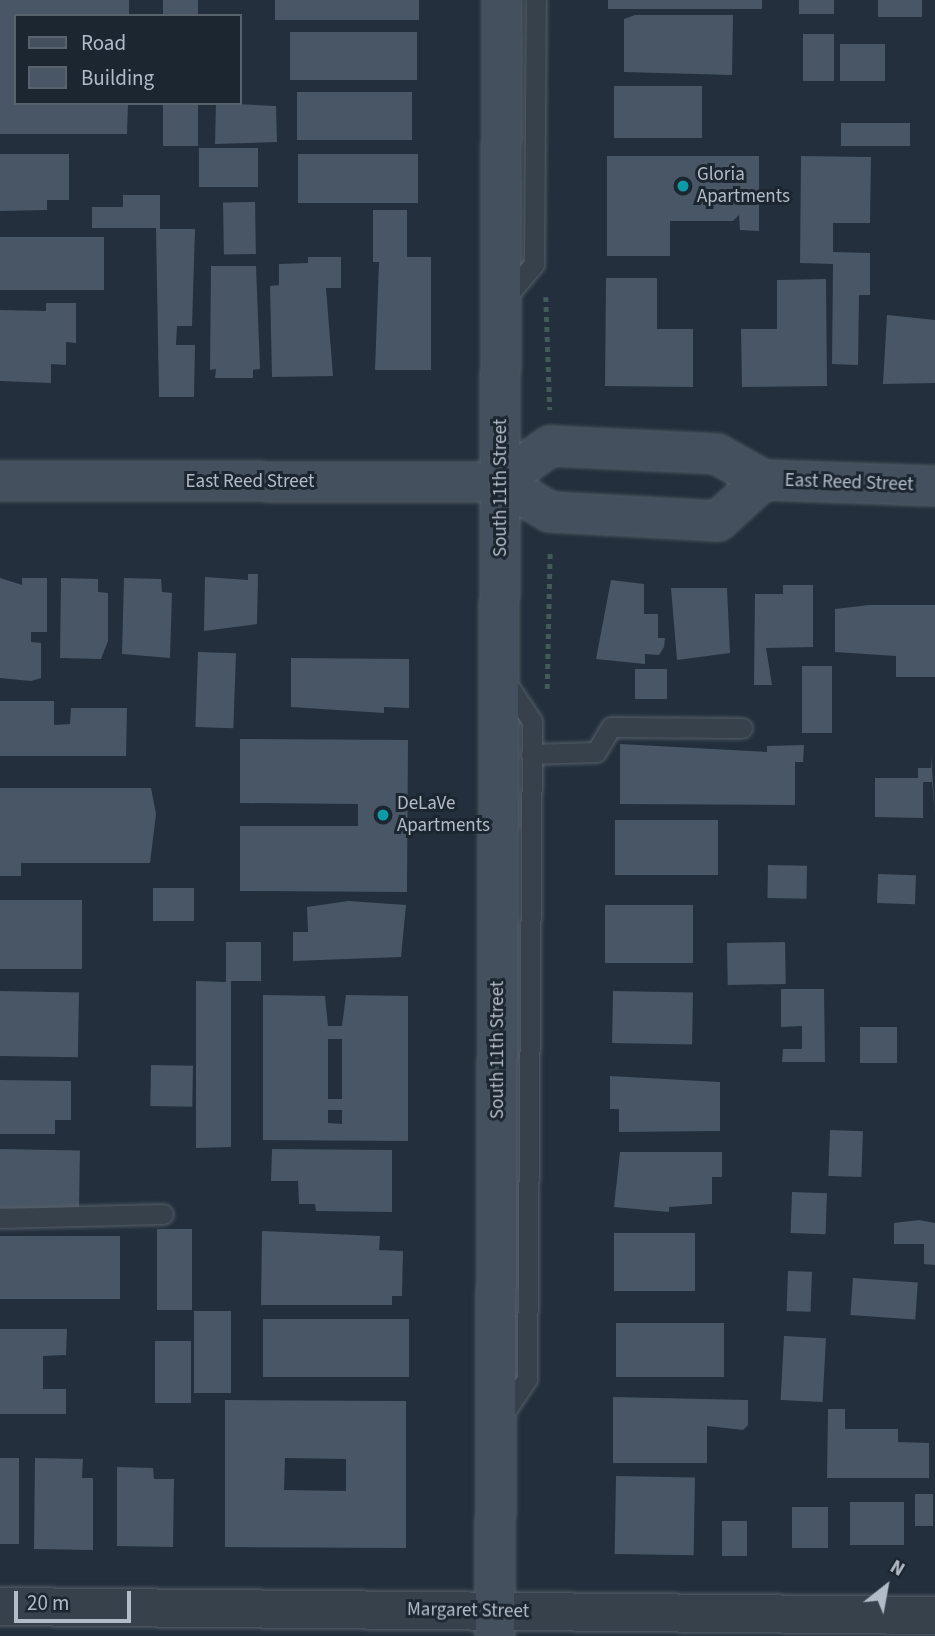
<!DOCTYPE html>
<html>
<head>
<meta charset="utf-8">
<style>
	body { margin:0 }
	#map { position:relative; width:935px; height:1636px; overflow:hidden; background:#232f3c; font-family:"Source Sans 3",sans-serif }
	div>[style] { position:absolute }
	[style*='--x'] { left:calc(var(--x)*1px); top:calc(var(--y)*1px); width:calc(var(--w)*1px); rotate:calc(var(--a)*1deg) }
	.building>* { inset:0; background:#495665; transform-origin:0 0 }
	.path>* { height:4.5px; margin-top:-2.25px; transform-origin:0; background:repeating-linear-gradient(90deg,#43595a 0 5px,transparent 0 10px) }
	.roads { filter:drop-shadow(0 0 2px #555f6a) drop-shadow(0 0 2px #555f6a) }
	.lane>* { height:19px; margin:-9.5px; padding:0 9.5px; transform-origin:9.5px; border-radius:9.5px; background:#37414c }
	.street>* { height:37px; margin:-18.5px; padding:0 18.5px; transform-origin:18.5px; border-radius:18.5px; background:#37414c }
	.secondary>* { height:38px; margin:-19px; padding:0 19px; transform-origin:19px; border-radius:19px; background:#45505f }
	.dots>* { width:19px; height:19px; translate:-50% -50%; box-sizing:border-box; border:4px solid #1c2631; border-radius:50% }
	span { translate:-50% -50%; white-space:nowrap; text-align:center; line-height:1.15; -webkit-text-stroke:6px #1c2631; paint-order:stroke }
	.poi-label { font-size:19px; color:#b2bcc8 }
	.left { translate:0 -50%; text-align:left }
	.street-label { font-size:19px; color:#b2bcc8 }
	.legend { position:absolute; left:14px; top:14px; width:228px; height:91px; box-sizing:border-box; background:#1c2631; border:2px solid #58626d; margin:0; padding:9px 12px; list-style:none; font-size:21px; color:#b2bcc8 }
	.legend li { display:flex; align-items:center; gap:14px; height:35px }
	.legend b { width:35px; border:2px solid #58626d }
	.north { position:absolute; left:851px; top:1552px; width:70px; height:70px; -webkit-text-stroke:5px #1c2631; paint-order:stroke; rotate:31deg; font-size:19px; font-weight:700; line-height:28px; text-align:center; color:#b2bcc8 }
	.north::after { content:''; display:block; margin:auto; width:24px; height:32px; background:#b2bcc8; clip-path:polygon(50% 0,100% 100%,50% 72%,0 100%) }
	.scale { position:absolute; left:14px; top:1591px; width:117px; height:32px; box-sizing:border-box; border:4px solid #b2bcc8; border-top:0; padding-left:9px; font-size:21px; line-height:24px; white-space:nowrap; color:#b2bcc8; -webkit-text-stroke:5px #1c2631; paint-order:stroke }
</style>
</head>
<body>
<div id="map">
	<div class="building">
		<div style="clip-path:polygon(0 0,129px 0,129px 16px,16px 16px,16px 103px,128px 103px,127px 134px,0 134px)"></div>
		<div style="left:163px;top:0;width:35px;height:16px"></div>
		<div style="left:275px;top:0;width:144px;height:20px"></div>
		<div style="left:608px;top:0;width:154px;height:9px"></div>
		<div style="left:799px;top:0;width:35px;height:14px"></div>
		<div style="left:878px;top:0;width:44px;height:17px"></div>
		<div style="clip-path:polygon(635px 15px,733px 15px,732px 75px,624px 72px,624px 19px)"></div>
		<div style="left:290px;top:32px;width:127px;height:48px"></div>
		<div style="left:803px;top:34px;width:31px;height:47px"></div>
		<div style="left:840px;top:44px;width:45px;height:37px"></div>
		<div style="left:614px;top:86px;width:88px;height:52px"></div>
		<div style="left:297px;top:92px;width:115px;height:48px"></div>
		<div style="left:163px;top:103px;width:35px;height:43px"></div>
		<div style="clip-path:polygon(216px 103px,276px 106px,277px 142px,215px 144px)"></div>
		<div style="left:841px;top:123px;width:69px;height:23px"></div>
		<div style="left:199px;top:148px;width:59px;height:39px"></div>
		<div style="clip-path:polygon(0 154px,69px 154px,69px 200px,47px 200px,47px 210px,0 211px)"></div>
		<div style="left:298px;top:154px;width:120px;height:49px"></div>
		<div style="clip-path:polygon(607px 156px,759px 156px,759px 231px,740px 230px,739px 215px,733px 221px,670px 221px,670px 256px,607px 256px)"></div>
		<div style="clip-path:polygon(801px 156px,871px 157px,870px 223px,833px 223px,833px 252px,870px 253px,870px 295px,859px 295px,858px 365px,832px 364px,833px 264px,800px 263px)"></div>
		<div style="clip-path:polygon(123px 195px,160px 195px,160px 229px,195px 229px,192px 326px,177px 326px,176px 345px,195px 345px,194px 397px,159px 397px,156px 228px,92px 228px,92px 207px,123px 207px)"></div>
		<div style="left:255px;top:202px;width:52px;height:32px;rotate:89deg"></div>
		<div style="clip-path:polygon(373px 210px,407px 210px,407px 257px,431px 257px,431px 370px,375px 370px,379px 262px,373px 262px)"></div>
		<div style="left:0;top:237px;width:104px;height:53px"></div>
		<div style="clip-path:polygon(308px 257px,341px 257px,341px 288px,326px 288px,333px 376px,272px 377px,270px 286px,279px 285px,279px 264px,308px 263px)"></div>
		<div style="clip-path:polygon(211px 266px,256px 266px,260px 369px,253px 370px,253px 378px,215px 378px,216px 369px,210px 370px)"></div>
		<div style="clip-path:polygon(606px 278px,657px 278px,657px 329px,693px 329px,693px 387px,605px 386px)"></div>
		<div style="clip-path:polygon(826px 279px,827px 386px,742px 387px,741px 329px,777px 329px,777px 280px)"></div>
		<div style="clip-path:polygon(46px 303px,76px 303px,76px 343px,66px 342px,66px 365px,51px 364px,51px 383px,0 381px,0 310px,46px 311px)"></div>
		<div style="clip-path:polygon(887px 315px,935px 320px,935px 383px,883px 384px)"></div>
		<div style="clip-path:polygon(248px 574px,258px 574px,257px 624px,204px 631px,205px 577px,248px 580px)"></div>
		<div style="clip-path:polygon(0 578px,22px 585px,22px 578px,47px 578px,47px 632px,31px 632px,31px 642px,41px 643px,41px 678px,31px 681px,0 678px)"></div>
		<div style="clip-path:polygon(61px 578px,98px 579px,98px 592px,108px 593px,108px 641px,101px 659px,60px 658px)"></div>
		<div style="clip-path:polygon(124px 578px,161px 579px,162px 592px,172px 593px,170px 658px,122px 654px)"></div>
		<div style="clip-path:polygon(611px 580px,644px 584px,644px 614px,658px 614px,658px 638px,665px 638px,664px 647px,659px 655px,645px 654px,645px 664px,596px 659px)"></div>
		<div style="clip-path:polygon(783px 585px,813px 585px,813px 647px,766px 648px,772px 685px,754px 685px,755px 594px,783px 594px)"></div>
		<div style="clip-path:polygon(671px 588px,727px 588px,730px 653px,677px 660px)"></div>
		<div style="clip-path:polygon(869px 605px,935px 605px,935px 677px,896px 677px,896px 656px,835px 652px,835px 609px)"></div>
		<div style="left:198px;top:652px;width:38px;height:75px;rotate:2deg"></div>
		<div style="clip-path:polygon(291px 658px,409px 659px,409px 708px,384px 707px,384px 713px,291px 707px)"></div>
		<div style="left:802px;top:666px;width:30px;height:67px"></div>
		<div style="left:667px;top:669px;width:30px;height:32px;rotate:90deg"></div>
		<div style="clip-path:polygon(0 701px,54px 701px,54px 725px,70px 724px,71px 708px,127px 708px,126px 756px,0 756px)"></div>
		<div style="clip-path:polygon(240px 739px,408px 740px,407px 892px,240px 891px,240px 826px,358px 826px,358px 804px,240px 803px)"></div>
		<div style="clip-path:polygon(620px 744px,767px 752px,767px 746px,804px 745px,803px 762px,795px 762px,795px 805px,620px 804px)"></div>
		<div style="clip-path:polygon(931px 754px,935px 813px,932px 782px,923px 782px,923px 818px,875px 817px,875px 778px,918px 778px,918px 768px,931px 768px)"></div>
		<div style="clip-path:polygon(0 788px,151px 788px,156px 814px,150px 863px,21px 863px,21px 876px,0 876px)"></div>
		<div style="left:615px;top:820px;width:103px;height:55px"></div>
		<div style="left:768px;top:865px;width:39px;height:33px;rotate:1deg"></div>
		<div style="left:878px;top:874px;width:38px;height:29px;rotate:2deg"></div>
		<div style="left:153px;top:888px;width:41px;height:33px"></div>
		<div style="left:0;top:900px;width:82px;height:69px"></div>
		<div style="clip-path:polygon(348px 901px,406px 905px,401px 957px,293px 961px,293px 932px,308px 932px,307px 907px)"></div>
		<div style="left:605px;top:905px;width:88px;height:58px"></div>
		<div style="clip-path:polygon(226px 942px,261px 942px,261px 981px,231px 981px,231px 1147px,196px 1148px,196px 981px,226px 982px)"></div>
		<div style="left:785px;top:942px;width:42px;height:58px;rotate:89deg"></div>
		<div style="clip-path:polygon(781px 989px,824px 989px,825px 1062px,782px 1062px,783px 1049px,802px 1049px,802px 1026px,781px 1027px)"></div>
		<div style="left:0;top:991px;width:79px;height:65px;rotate:1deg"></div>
		<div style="left:613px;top:991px;width:80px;height:52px;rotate:1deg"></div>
		<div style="clip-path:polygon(evenodd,263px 995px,325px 996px,328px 1026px,342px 1026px,346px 995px,408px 996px,408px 1141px,263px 1140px,263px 995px,328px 1039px,342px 1039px,342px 1099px,328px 1099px,328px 1039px,263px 995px,328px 1110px,342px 1110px,342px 1124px,328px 1123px,328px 1110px)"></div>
		<div style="left:860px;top:1027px;width:37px;height:36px"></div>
		<div style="left:151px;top:1065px;width:42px;height:41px;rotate:1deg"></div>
		<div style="clip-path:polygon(610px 1076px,720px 1082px,720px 1131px,619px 1132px,619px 1109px,610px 1109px)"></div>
		<div style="clip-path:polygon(0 1080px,71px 1081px,71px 1120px,55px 1120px,55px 1134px,0 1134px)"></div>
		<div style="left:830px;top:1130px;width:33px;height:46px;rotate:2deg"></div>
		<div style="left:0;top:1149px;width:80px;height:59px;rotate:1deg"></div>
		<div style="clip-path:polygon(272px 1149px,392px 1150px,392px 1212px,316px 1211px,315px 1204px,299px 1204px,298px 1181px,271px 1181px)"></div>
		<div style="clip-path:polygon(620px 1152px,722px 1152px,722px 1177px,712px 1177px,712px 1204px,669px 1207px,669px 1212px,614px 1207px)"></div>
		<div style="left:792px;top:1192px;width:35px;height:41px;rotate:2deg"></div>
		<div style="clip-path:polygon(919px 1220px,935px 1223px,935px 1265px,924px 1264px,924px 1244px,894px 1244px,894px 1223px)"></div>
		<div style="left:157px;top:1229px;width:35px;height:81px"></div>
		<div style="clip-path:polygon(262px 1231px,380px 1236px,379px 1250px,403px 1251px,402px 1296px,392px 1296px,392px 1305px,261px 1305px)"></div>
		<div style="left:614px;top:1233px;width:81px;height:58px"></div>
		<div style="left:0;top:1236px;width:120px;height:63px"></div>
		<div style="left:788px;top:1271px;width:24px;height:40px;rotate:2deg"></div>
		<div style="left:853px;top:1278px;width:65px;height:37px;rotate:4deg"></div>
		<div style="left:194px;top:1311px;width:37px;height:82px"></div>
		<div style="left:263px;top:1319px;width:146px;height:58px"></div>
		<div style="left:616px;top:1323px;width:108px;height:54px"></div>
		<div style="clip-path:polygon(0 1329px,67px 1329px,66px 1355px,43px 1356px,43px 1389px,66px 1389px,66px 1414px,0 1414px)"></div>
		<div style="left:784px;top:1336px;width:42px;height:64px;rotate:3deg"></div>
		<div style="left:191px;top:1341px;width:62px;height:36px;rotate:90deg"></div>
		<div style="clip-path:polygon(613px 1397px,748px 1400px,748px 1425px,743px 1430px,707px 1426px,707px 1463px,613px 1463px)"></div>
		<div style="clip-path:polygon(evenodd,225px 1400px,406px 1401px,406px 1548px,225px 1547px,225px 1400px,285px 1458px,346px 1459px,346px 1491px,284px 1490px,285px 1458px)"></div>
		<div style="clip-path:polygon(828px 1409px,845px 1409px,845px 1429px,898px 1429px,898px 1442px,929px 1443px,929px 1478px,827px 1478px)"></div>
		<div style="left:0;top:1458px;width:19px;height:86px"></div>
		<div style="clip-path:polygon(35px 1458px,83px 1459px,82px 1478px,93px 1478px,93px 1550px,34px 1549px)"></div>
		<div style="clip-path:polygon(117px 1467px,153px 1468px,154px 1479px,174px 1479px,173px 1547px,117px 1546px)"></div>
		<div style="left:616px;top:1476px;width:79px;height:78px;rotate:1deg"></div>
		<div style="left:915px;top:1494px;width:18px;height:32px"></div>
		<div style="left:904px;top:1502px;width:43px;height:54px;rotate:90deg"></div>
		<div style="left:792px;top:1507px;width:36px;height:41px"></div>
		<div style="left:722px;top:1521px;width:25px;height:35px"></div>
	</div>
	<div class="path">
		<div style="--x:546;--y:297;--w:113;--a:88"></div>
		<div style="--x:547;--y:689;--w:138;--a:-88.8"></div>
	</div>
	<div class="roads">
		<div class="lane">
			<div style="--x:503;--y:301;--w:48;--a:-50"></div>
			<div style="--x:534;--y:264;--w:264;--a:-89.6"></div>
			<div style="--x:531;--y:754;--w:65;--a:-1.8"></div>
			<div style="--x:596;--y:752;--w:29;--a:-59"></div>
			<div style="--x:611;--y:727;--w:131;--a:0.4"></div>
			<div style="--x:0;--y:1218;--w:163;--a:-1.4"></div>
			<div style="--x:502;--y:1416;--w:45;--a:-56"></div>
			<div style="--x:527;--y:1379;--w:658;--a:-89.56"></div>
			<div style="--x:532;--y:721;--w:50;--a:-123.7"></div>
		</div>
		<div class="street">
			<div style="--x:0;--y:1606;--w:935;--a:0.55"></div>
		</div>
		<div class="secondary">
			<div style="--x:0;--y:481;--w:500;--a:0.11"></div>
			<div style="--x:500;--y:482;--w:58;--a:31"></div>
			<div style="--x:550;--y:512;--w:168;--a:3.1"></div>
			<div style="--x:718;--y:521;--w:61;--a:-42.3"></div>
			<div style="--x:500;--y:482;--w:62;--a:-35.8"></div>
			<div style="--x:550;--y:446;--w:167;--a:2.7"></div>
			<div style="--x:717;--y:454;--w:53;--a:29.5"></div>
			<div style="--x:763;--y:480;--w:172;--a:2"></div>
			<div style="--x:495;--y:1636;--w:1636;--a:-89.75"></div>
		</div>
	</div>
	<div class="dots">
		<div style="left:683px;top:186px;background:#0f9aa8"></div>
		<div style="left:383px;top:815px;background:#0f9aa8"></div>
	</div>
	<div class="poi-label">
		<span class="left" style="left:697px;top:186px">Gloria<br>Apartments</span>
		<span class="left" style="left:397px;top:815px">DeLaVe<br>Apartments</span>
	</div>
	<div class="street-label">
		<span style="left:250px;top:482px">East Reed Street</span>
		<span style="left:849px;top:483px;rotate:2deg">East Reed Street</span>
		<span style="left:501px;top:488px;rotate:-90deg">South 11th Street</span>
		<span style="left:498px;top:1050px;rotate:-90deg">South 11th Street</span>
		<span style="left:468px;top:1611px;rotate:1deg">Margaret Street</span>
	</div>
	<ul class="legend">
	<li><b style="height:9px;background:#45505f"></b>Road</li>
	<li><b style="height:19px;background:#495665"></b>Building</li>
	</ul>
	<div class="north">N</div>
	<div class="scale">20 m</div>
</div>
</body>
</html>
